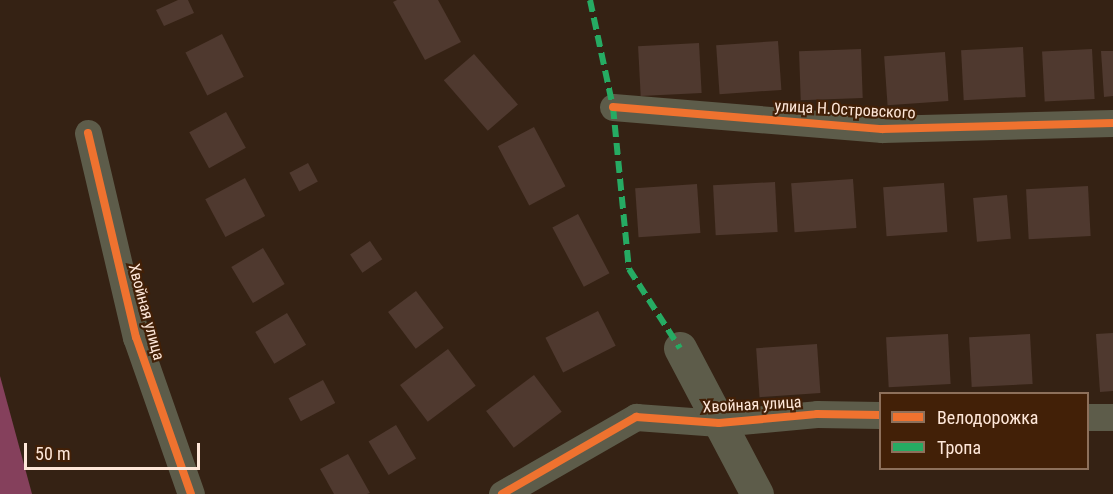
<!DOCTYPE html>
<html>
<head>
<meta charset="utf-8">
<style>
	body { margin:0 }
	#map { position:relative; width:1113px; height:494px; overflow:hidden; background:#352214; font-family:"Roboto Condensed",sans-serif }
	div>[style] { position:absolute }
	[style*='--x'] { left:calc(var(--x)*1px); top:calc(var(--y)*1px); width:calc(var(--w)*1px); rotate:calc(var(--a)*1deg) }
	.forest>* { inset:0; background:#85405c }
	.building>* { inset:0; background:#4f392f; transform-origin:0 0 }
	.minor>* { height:27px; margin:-13.5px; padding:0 13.5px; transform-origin:13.5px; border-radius:13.5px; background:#5d5c4a }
	.tertiary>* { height:33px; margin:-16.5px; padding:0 16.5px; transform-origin:16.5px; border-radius:16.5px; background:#5d5c4a }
	.quiet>* { height:6px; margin-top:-3px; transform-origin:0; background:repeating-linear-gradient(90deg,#26ab63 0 12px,transparent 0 18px) }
	.cycleway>* { height:8px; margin:-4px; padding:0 4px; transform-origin:4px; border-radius:4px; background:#ef722f }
	span { translate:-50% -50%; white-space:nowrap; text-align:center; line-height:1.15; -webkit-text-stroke:4.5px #422007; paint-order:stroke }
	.street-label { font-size:16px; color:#fee7d9 }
	.legend { position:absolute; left:879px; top:392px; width:210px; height:78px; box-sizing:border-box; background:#422007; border:2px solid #8d705b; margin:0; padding:8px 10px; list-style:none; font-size:18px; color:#fee7d9 }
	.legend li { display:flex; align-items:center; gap:12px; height:30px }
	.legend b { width:30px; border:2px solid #8d705b }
	.scale { position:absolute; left:24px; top:443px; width:176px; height:27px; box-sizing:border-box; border:3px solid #fee7d9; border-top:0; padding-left:8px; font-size:18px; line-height:21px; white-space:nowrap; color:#fee7d9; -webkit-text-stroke:4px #422007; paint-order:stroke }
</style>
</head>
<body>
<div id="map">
	<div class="forest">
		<div style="clip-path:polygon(0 376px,32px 494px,0 494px)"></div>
	</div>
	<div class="building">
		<div style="clip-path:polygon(178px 0,188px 0,194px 13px,164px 26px,156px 10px)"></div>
		<div style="clip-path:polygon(397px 0,438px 0,461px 42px,425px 60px,393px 2px)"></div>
		<div style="left:222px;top:34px;width:48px;height:41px;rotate:63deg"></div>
		<div style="left:778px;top:41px;width:49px;height:62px;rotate:86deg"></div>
		<div style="left:699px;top:43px;width:50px;height:61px;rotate:87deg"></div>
		<div style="left:1023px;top:47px;width:50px;height:62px;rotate:87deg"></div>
		<div style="left:861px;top:49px;width:49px;height:62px;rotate:88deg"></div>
		<div style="left:1092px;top:49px;width:50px;height:50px;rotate:87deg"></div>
		<div style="clip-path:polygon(1101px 51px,1113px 51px,1113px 96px,1104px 97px)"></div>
		<div style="left:945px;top:52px;width:49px;height:61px;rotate:86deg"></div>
		<div style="left:474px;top:54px;width:67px;height:40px;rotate:49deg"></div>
		<div style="left:226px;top:112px;width:41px;height:42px;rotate:61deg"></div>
		<div style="left:534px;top:127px;width:67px;height:41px;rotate:62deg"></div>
		<div style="left:308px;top:163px;width:21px;height:21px;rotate:62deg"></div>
		<div style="left:245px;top:178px;width:43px;height:45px;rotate:62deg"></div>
		<div style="left:853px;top:179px;width:49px;height:62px;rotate:86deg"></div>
		<div style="left:775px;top:182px;width:50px;height:62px;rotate:87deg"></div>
		<div style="left:944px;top:183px;width:49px;height:61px;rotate:86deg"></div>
		<div style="left:697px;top:184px;width:49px;height:62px;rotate:86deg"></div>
		<div style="left:1088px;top:186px;width:50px;height:62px;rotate:87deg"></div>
		<div style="left:1007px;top:195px;width:44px;height:34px;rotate:85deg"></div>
		<div style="left:578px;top:214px;width:67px;height:29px;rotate:62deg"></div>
		<div style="left:370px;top:241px;width:22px;height:24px;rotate:56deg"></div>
		<div style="left:263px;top:248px;width:42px;height:37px;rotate:59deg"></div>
		<div style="left:416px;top:291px;width:46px;height:35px;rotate:53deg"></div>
		<div style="left:598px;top:311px;width:39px;height:59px;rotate:63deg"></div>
		<div style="left:287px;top:313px;width:37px;height:37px;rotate:59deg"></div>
		<div style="clip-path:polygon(1113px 333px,1113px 391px,1100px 392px,1096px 334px)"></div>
		<div style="left:948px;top:334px;width:50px;height:62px;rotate:87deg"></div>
		<div style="left:1030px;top:334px;width:50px;height:61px;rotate:87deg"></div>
		<div style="left:817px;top:344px;width:49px;height:61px;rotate:86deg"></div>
		<div style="left:448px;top:349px;width:46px;height:60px;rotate:53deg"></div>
		<div style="left:534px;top:375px;width:46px;height:60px;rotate:53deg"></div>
		<div style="left:323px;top:380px;width:26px;height:39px;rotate:62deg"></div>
		<div style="left:396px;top:425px;width:39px;height:32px;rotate:59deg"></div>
		<div style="clip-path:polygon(348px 454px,370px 493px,367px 494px,334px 494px,320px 469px)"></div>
	</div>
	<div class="minor">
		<div style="--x:613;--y:107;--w:270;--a:4.7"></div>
		<div style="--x:882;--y:129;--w:231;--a:-1.5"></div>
		<div style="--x:88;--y:133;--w:210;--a:76.8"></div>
		<div style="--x:136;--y:337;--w:166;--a:70.7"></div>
		<div style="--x:1088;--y:417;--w:25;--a:0"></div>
		<div style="--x:502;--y:494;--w:155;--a:-29.9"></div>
		<div style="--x:636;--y:417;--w:83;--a:4.1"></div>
		<div style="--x:719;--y:423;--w:98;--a:-5.2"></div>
		<div style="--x:817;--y:414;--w:63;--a:0.9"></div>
	</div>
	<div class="tertiary">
		<div style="--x:680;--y:348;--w:165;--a:62.2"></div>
	</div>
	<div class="quiet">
		<div style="--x:590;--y:0;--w:109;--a:77.9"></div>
		<div style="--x:613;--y:107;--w:163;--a:84.4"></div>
		<div style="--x:629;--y:269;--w:94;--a:57.2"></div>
	</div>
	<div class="cycleway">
		<div style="--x:613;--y:107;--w:270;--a:4.7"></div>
		<div style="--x:882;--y:129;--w:231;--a:-1.5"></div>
		<div style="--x:88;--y:133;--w:210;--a:76.8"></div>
		<div style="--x:136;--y:337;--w:166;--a:70.7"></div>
		<div style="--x:502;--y:494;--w:155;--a:-29.9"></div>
		<div style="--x:636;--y:417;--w:83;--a:4.1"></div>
		<div style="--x:719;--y:423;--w:98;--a:-5.2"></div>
		<div style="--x:817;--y:414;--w:63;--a:0.9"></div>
	</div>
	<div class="street-label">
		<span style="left:845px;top:110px;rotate:3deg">улица Н.Островского</span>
		<span style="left:146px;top:312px;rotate:75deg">Хвойная улица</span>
		<span style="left:752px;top:405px;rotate:-3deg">Хвойная улица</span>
	</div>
	<ul class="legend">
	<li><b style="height:8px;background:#ef722f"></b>Велодорожка</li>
	<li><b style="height:8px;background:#26ab63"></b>Тропа</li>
	</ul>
	<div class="scale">50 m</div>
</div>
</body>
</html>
